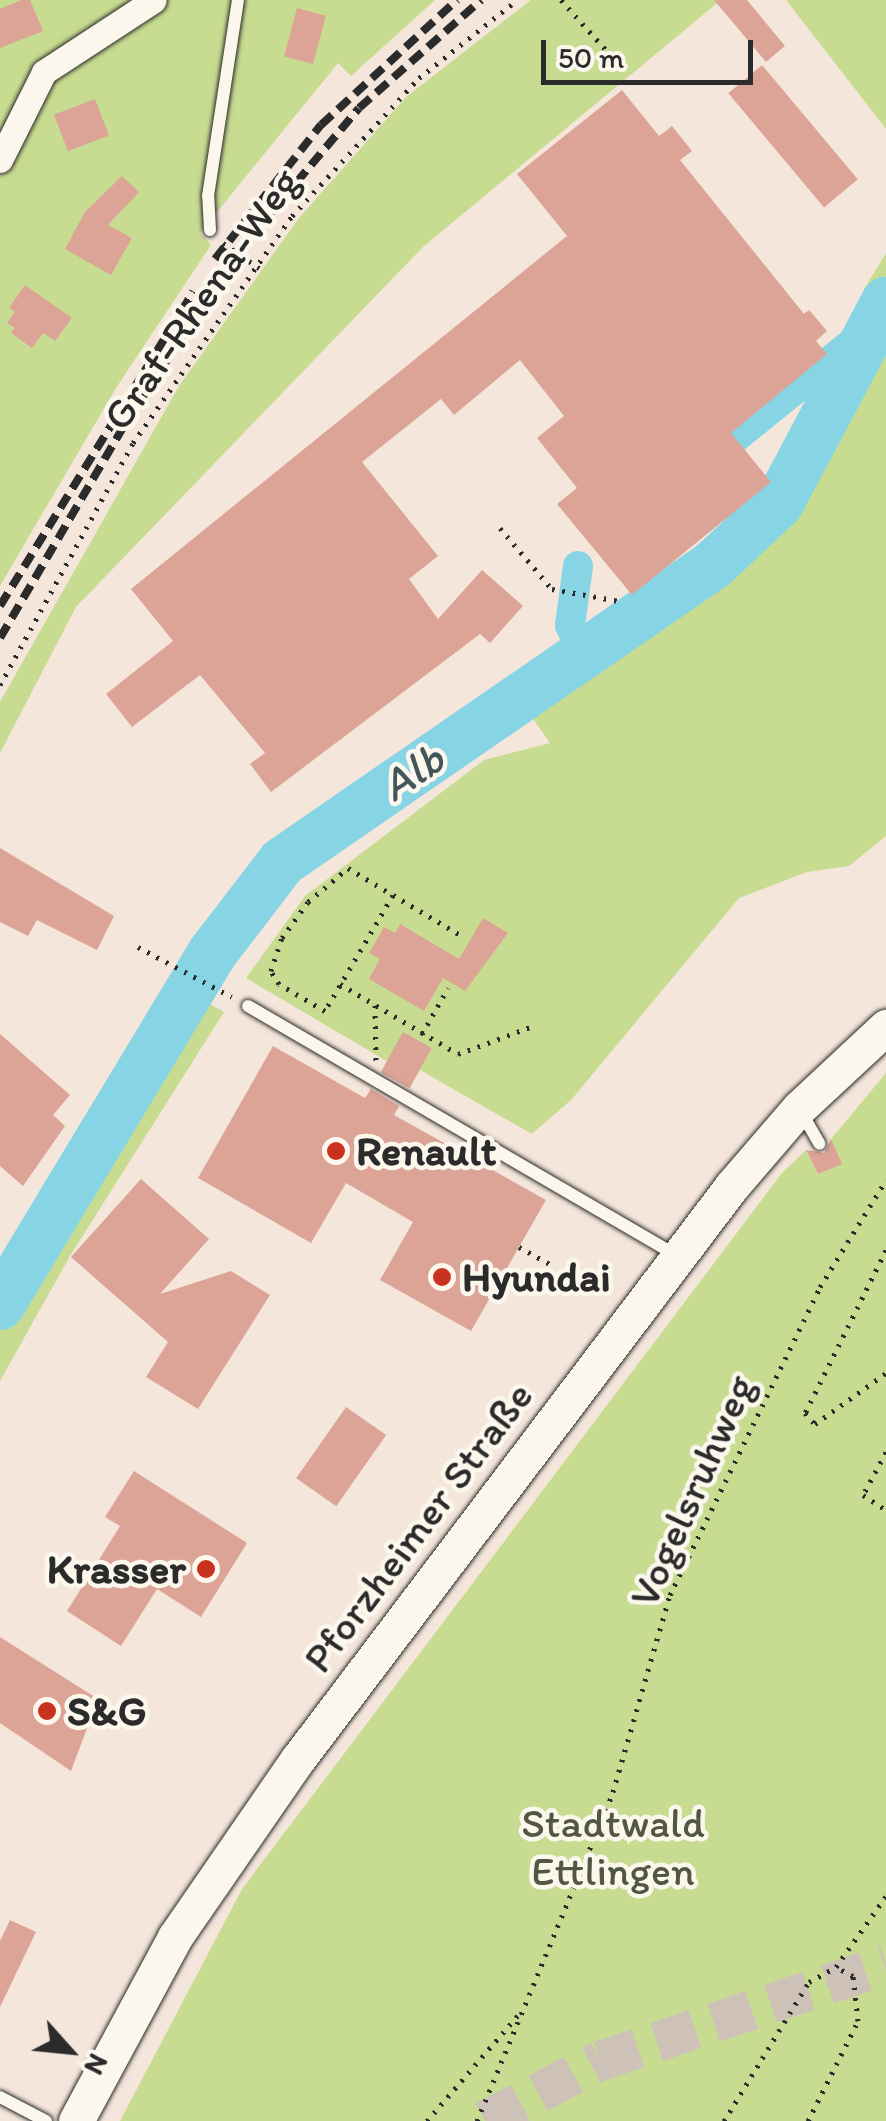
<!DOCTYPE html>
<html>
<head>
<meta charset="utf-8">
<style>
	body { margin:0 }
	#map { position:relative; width:886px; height:2121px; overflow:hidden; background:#f5e6db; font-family:Itim,sans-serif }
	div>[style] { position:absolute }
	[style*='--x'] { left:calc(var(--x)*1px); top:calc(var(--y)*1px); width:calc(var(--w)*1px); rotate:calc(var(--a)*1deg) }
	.green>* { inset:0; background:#c8dc91 }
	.canal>* { height:30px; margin:-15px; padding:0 15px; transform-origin:15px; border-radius:15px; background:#86d4e4 }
	.river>* { height:50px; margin:-25px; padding:0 25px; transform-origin:25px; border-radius:25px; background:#86d4e4 }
	.building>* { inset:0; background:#dca496; transform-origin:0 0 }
	.primary-tunnel>* { height:40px; margin-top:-20px; transform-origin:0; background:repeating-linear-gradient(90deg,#cdc1b8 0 40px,transparent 0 60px) }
	.path>* { height:5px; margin-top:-2.5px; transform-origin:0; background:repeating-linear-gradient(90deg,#2b2b2b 0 2.5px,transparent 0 10.5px) }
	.roads { filter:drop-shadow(0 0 2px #2b2b2b) drop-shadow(0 0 2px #2b2b2b) }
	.service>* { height:12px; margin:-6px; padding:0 6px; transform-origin:6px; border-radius:6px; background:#fbf7ec }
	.minor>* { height:25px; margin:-12.5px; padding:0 12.5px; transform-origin:12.5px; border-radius:12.5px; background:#fbf7ec }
	.secondary>* { height:35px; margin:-17.5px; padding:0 17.5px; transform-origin:17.5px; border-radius:17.5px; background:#fbf7ec }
	.rail>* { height:8px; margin-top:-4px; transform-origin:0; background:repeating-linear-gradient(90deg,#2b2b2b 0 15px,transparent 0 23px) }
	.dots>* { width:28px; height:28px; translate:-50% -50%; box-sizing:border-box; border:5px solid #fbf7ec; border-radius:50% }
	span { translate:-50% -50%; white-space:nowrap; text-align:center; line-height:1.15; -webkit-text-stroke:9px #fbf7ec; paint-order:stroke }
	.street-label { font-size:42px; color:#2b2b2b }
	.poi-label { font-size:42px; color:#2b2b2b; font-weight:700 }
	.left { translate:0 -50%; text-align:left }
	.right { translate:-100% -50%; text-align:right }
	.park-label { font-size:42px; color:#525744 }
	.water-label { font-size:45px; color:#425559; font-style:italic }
	.north { position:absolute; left:20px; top:2001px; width:100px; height:100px; -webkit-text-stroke:8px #fbf7ec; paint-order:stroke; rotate:117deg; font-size:28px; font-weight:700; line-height:40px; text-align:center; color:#2b2b2b }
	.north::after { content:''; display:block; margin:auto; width:35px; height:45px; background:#2b2b2b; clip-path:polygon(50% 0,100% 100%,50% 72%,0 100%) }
	.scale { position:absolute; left:541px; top:40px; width:212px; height:45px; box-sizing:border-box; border:5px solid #2b2b2b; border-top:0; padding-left:12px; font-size:30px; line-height:35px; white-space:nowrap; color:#2b2b2b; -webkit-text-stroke:8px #fbf7ec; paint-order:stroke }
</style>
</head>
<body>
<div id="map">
	<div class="green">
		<div style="clip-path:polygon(0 0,435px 0,351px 76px,338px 63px,200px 233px,211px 245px,116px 388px,0 586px)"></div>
		<div style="clip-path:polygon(531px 0,721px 0,423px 247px,76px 607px,0 753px,0 702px,179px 386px,299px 218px,406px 97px)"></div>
		<div style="clip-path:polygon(786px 0,886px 0,886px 129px)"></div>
		<div style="clip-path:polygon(886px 253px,886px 314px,864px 289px)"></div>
		<div style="clip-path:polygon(886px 332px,886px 836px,849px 866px,807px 872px,739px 898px,572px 1099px,532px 1134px,420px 1070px,415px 1078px,246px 978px,305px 896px,484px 760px,550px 743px,533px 719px,571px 676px,701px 587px,792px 511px)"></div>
		<div style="clip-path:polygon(169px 981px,224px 1012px,70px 1256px,0 1381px,0 1261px)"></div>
		<div style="clip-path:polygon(886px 1073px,886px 2121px,120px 2121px,242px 1889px,782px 1173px,806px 1150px,818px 1174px,841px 1164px,831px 1139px)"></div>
	</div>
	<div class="canal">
		<div style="--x:735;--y:438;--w:151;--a:-39.1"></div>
		<div style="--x:852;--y:343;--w:12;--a:0"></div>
		<div style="--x:578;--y:566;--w:60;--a:97.7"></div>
		<div style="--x:570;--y:625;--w:30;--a:66"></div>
	</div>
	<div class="river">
		<div style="--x:0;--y:1305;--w:412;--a:-58.9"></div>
		<div style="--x:213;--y:952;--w:113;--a:-52.5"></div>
		<div style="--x:282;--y:862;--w:523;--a:-34.57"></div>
		<div style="--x:713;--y:565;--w:91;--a:-43.2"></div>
		<div style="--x:779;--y:503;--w:228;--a:-62"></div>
	</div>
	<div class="building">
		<div style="clip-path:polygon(21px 0,30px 0,43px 31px,0 48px,0 9px)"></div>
		<div style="clip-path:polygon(714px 0,747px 0,785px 46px,766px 62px)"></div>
		<div style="left:297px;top:8px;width:30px;height:50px;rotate:15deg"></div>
		<div style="left:762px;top:65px;width:149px;height:44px;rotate:50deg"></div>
		<div style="clip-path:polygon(622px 90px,659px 136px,672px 126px,692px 151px,680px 160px,804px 314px,809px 310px,827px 331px,816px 341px,827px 354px,731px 433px,771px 482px,632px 595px,557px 504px,577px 488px,537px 438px,564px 416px,520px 360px,454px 415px,441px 399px,362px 462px,438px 556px,409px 579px,438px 619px,482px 570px,523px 606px,490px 643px,480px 634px,271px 792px,250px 764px,265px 753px,200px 675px,132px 727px,106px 694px,173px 641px,131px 589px,567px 236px,517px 174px)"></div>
		<div style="left:95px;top:99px;width:39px;height:44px;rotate:69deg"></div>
		<div style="clip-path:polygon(122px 176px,139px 192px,108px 225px,132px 238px,111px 275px,65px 249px,85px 212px)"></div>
		<div style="clip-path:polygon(25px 285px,72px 318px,55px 341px,43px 333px,32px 348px,11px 333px,15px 328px,7px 323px,15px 312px,9px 308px)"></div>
		<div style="clip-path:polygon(0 848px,114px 916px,97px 950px,37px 920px,28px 936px,0 922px)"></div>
		<div style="clip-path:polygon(483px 918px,508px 933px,465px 991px,443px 978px,424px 1011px,369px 979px,380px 959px,369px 953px,384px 927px,395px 933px,400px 924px,459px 959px)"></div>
		<div style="left:403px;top:1032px;width:33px;height:46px;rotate:29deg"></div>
		<div style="clip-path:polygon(0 1034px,70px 1095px,53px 1115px,65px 1126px,23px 1186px,0 1166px)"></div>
		<div style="clip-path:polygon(273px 1046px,365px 1098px,371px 1089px,399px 1106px,394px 1115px,546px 1200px,471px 1331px,380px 1280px,413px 1222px,346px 1183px,311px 1243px,198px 1178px)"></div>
		<div style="clip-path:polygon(831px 1139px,842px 1164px,818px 1174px,806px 1150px,824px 1153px)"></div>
		<div style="clip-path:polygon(141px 1179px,209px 1239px,160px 1294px,231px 1271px,270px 1295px,198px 1409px,146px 1377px,168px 1342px,71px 1257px)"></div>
		<div style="left:346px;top:1407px;width:49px;height:87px;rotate:35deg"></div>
		<div style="clip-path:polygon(134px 1471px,247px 1543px,201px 1617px,157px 1589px,121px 1646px,67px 1611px,120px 1526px,105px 1517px)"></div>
		<div style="clip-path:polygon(0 1637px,98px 1699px,71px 1771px,0 1723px)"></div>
		<div style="clip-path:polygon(10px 1920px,36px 1932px,0 2007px,0 1941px)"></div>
	</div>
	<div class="primary-tunnel">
		<div style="--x:485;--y:2121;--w:130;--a:-27.6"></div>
		<div style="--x:600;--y:2061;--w:302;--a:-18.6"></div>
	</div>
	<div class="path">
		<div style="--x:561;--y:0;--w:85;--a:47.9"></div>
		<div style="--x:223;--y:243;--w:44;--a:34.8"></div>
		<div style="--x:500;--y:528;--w:80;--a:49.6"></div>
		<div style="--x:552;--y:589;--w:68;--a:10.2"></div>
		<div style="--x:0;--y:685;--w:276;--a:-61.2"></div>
		<div style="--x:133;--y:443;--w:277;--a:-55"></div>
		<div style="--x:292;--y:216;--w:188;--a:-47.4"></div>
		<div style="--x:419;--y:78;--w:125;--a:-38.5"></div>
		<div style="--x:393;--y:895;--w:134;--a:120.4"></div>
		<div style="--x:325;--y:1011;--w:53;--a:-149.6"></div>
		<div style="--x:279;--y:984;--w:15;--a:-122"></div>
		<div style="--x:271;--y:971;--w:35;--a:-72"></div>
		<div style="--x:282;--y:938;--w:44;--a:-54.2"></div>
		<div style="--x:308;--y:902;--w:52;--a:-40.4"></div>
		<div style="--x:348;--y:868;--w:52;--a:31"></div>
		<div style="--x:393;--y:895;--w:78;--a:30.8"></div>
		<div style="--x:138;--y:947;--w:106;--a:28"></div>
		<div style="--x:340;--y:984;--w:137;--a:30.7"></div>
		<div style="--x:458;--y:1054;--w:80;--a:-20.5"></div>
		<div style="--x:375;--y:1005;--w:56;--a:89"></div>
		<div style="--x:422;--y:1034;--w:53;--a:-60.5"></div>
		<div style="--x:519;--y:1247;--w:37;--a:29"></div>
		<div style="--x:886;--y:1250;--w:182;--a:116.4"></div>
		<div style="--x:805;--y:1413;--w:15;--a:48"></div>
		<div style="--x:815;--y:1424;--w:87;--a:-35.7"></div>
		<div style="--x:886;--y:1452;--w:49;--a:118.1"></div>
		<div style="--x:863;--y:1495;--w:27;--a:33"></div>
		<div style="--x:427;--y:2121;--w:143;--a:-49.3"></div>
		<div style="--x:477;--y:2121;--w:356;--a:-67.5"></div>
		<div style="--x:613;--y:1792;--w:205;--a:-73.9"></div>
		<div style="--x:670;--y:1595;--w:343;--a:-64"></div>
		<div style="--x:820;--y:1287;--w:126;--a:-58.3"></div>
		<div style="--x:724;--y:2121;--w:163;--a:-58.6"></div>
		<div style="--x:809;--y:1982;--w:31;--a:-29"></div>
		<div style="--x:836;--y:1967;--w:87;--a:-54.8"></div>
		<div style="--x:808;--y:2121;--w:112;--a:-63.4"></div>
		<div style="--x:858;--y:2021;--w:45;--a:-96.3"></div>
		<div style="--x:853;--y:1976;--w:19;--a:-152"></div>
	</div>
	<div class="roads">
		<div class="service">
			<div style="--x:210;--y:230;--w:34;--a:-93"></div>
			<div style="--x:208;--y:196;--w:198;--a:-81.3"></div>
			<div style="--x:248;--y:1006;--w:497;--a:30.2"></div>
			<div style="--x:800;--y:1110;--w:39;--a:60"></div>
			<div style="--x:0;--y:2097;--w:52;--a:27.6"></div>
		</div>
		<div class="minor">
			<div style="--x:0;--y:160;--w:98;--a:-63.4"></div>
			<div style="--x:44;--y:72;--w:131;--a:-33.2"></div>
		</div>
		<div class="secondary">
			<div style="--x:76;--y:2121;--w:209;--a:-61.7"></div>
			<div style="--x:175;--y:1937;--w:216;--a:-55.4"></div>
			<div style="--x:298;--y:1759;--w:717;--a:-52.87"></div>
			<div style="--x:731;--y:1187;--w:104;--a:-49.3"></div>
			<div style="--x:799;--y:1108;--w:119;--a:-43"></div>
		</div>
	</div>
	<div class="rail">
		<div style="--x:215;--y:259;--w:171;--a:-51.7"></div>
		<div style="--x:321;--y:125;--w:185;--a:-42.6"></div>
		<div style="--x:0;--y:606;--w:369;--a:-58.4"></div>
		<div style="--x:0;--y:638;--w:251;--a:-59.7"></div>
		<div style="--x:127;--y:421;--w:201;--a:-56.8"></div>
		<div style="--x:237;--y:253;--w:189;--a:-49.9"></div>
		<div style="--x:359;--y:108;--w:163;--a:-41.5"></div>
	</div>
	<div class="dots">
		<div style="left:336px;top:1151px;background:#c8321e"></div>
		<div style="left:442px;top:1277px;background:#c8321e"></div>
		<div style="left:206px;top:1569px;background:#c8321e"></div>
		<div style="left:47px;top:1711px;background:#c8321e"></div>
	</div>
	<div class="street-label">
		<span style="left:201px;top:299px;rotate:-55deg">Graf-Rhena-Weg</span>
		<span style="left:692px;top:1491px;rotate:-66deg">Vogelsruhweg</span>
		<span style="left:418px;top:1527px;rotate:-53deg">Pforzheimer Straße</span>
	</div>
	<div class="poi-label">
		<span class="left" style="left:356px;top:1151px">Renault</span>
		<span class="left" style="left:462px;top:1277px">Hyundai</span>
		<span class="right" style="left:186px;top:1569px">Krasser</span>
		<span class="left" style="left:67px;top:1711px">S&amp;G</span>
	</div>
	<div class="park-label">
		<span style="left:613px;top:1847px">Stadtwald<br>Ettlingen</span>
	</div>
	<div class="water-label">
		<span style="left:412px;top:772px;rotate:-34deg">Alb</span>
	</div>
	<div class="north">N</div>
	<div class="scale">50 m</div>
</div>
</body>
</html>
